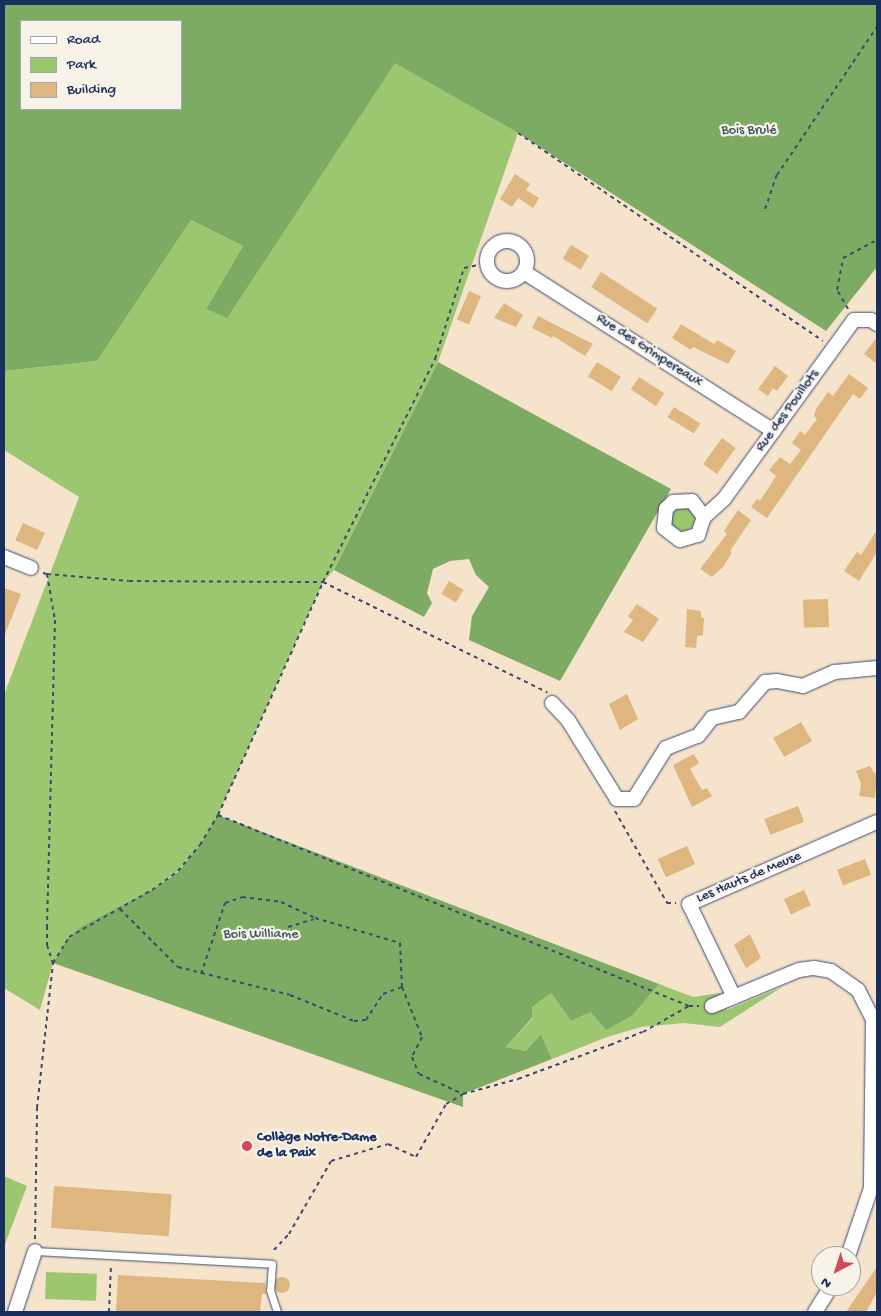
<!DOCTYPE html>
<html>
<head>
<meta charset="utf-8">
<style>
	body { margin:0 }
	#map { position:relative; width:881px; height:1316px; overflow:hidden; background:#f5e3cc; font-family:"Gochi Hand",sans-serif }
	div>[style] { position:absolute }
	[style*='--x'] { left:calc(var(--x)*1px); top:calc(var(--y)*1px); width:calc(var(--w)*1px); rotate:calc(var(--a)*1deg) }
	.green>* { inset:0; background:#9dc671; transform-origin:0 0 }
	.round { border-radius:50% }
	.forest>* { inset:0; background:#7eab63 }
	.building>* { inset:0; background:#deb680; transform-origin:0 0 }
	.path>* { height:2px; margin-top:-1px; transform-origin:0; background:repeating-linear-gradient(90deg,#3c4a6e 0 4px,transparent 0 8px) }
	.roads { filter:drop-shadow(0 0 1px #3c4a6e) drop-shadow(0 0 1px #3c4a6e) }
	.service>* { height:7px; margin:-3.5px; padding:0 3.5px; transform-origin:3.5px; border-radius:3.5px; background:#fff }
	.minor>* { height:14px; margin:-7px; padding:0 7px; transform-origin:7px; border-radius:7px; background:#fff }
	.minor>.ring { margin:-7px; padding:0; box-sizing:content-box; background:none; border:14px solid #fff; border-radius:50% }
	.dots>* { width:14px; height:14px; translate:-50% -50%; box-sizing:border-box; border:2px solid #f7f3e8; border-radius:50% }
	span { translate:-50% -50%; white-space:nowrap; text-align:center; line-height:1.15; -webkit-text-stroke:4.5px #f7f3e8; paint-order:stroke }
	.park-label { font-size:14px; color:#3c5563 }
	.street-label { font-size:14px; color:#1b2f5e }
	.poi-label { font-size:14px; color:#1b2f5e; font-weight:700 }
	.left { translate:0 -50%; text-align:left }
	.frame { position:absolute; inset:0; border:5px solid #1b2f5e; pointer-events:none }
	.legend { position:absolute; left:20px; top:20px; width:162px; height:90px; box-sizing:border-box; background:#f7f3e8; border:1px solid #9fa5b1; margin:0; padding:6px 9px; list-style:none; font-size:15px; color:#1b2f5e }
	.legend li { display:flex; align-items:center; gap:10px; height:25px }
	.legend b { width:25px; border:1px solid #9fa5b1 }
	.north { position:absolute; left:811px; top:1246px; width:50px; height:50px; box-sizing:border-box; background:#f7f3e8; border:1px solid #9fa5b1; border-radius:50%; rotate:220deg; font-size:14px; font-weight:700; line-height:20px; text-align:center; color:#1b2f5e }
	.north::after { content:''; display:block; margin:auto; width:18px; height:22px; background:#d1495b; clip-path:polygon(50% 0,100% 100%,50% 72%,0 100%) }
</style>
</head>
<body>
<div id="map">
	<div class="green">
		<div style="clip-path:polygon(395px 62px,518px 133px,438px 362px,334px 570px,323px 582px,218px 815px,200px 845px,178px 871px,152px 890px,69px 937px,53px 963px,40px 1010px,4px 988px,4px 695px,79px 497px,4px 450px,4px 371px,97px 361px,191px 220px,243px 246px,206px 309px,227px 317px)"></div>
		<div class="round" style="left:671px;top:507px;width:24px;height:24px"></div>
		<div style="clip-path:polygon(659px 984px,693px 997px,720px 993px,727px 1010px,782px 987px,720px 1027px,684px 1023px,641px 1027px,607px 1037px,552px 1059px,541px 1034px,526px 1051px,506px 1047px,532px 1019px,532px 1007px,551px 993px,571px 1021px,591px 1012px,633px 1015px)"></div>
		<div style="clip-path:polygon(4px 1176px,27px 1186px,4px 1247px)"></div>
		<div style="left:46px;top:1272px;width:51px;height:27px;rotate:2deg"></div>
	</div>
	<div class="forest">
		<div style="clip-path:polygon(evenodd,4px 4px,877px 4px,877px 267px,826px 331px,518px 133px,395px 63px,227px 318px,206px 309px,243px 246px,191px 220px,97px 361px,4px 371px,4px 4px,21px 21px,181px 21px,181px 109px,21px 109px,21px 21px)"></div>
		<div style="clip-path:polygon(438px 362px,671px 489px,560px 681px,469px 640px,472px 616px,489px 587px,476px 575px,469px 559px,450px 561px,433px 569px,427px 593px,432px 603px,424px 617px,334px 570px)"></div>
		<div style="clip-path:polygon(218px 815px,659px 984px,633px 1015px,606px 1030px,591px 1012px,571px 1021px,551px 993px,532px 1007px,532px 1018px,506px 1047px,526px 1051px,541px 1034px,552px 1059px,463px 1094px,463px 1107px,53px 963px,69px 937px,81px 927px,152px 890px,178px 872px,200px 845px)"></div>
	</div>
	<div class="building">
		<div style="clip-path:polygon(515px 174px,530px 184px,526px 190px,539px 198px,533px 208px,518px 198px,512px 207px,500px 199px)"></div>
		<div style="left:571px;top:245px;width:21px;height:16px;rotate:31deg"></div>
		<div style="left:601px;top:272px;width:67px;height:18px;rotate:33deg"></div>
		<div style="left:469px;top:291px;width:13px;height:31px;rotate:23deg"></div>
		<div style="clip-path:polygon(504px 303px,523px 315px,516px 327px,494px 318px)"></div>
		<div style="clip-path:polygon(538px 316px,593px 344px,585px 356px,553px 336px,552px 338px,532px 328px)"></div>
		<div style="clip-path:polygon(681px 324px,714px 344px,717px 340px,736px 351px,728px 364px,693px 347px,691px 350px,672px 338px)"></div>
		<div style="clip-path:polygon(877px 337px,877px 364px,864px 354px)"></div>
		<div style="left:597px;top:362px;width:28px;height:17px;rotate:32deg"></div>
		<div style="clip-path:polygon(775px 366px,788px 376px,777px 391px,773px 388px,768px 396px,758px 389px)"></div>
		<div style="clip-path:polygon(849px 374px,868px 388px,860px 399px,853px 394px,767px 518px,751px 507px,757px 499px,760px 501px,776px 476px,769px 470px,780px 457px,790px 464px,801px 450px,792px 443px,800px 431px,805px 435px,817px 419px,814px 416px,816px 409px,828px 392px,833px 396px)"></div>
		<div style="left:639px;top:377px;width:30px;height:15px;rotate:33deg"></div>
		<div style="left:674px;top:407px;width:31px;height:12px;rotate:32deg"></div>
		<div style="left:722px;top:438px;width:17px;height:32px;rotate:36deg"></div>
		<div style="clip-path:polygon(738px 510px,751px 520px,730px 551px,732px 552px,724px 566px,712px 577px,700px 569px,727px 534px,724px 531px)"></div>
		<div style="left:23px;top:523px;width:24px;height:19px;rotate:24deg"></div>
		<div style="clip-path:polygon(877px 530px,877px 552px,859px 581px,844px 571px,857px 552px,861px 555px)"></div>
		<div style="left:449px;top:581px;width:17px;height:15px;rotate:31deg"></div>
		<div style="clip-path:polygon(4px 588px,21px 594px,4px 637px)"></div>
		<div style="left:828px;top:599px;width:28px;height:25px;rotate:88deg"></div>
		<div style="clip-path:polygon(637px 604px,659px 619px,643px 642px,624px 632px,633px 620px,628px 616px)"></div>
		<div style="clip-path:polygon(687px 609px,701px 611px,701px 617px,704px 618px,703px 635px,697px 636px,696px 648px,685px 647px)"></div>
		<div style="clip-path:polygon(627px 694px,638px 719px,620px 730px,609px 704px)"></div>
		<div style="left:801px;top:722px;width:22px;height:32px;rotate:60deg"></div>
		<div style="clip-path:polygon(694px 754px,699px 763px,690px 769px,702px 790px,707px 788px,712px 796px,692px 807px,673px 765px)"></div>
		<div style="clip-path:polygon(870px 766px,874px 773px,877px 772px,875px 798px,859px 796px,861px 784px,856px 771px)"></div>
		<div style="left:798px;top:806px;width:17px;height:36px;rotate:69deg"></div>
		<div style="left:687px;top:846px;width:20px;height:32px;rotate:66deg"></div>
		<div style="left:865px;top:859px;width:17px;height:30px;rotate:69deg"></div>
		<div style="left:804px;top:890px;width:17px;height:22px;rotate:66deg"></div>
		<div style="clip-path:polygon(750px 934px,761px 958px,746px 968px,734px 945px)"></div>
		<div style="left:54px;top:1186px;width:118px;height:42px;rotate:4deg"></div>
		<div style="clip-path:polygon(877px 1267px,877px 1292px,866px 1312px,846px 1312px)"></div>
		<div style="clip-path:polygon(118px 1275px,265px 1283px,266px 1294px,262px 1294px,260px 1312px,116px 1312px)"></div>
		<div class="round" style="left:274px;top:1277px;width:16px;height:16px"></div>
	</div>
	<div class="path">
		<div style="--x:518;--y:133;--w:369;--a:34.3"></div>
		<div style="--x:765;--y:209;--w:36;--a:-71"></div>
		<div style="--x:777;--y:175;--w:179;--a:-56"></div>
		<div style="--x:848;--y:309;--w:22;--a:-120"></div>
		<div style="--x:837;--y:290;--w:33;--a:-79"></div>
		<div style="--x:843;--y:258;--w:38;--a:-28"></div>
		<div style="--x:43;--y:573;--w:4;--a:14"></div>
		<div style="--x:47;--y:574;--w:47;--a:80.1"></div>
		<div style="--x:55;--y:620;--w:306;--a:91.5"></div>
		<div style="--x:47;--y:926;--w:19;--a:90"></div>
		<div style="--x:47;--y:945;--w:19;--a:72"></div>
		<div style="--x:47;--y:574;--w:82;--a:4.9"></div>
		<div style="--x:129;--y:581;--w:194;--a:0.3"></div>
		<div style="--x:323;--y:582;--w:250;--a:-63.3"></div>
		<div style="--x:435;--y:359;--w:96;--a:-72.3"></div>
		<div style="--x:464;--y:268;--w:24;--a:-12"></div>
		<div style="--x:615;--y:811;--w:106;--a:60.5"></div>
		<div style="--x:667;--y:903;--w:9;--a:0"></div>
		<div style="--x:218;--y:815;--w:508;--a:22.07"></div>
		<div style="--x:120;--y:909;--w:82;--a:45"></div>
		<div style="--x:178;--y:967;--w:115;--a:14"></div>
		<div style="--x:290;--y:995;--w:69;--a:22.1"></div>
		<div style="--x:354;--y:1021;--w:12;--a:-5"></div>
		<div style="--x:366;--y:1020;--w:31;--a:-57"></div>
		<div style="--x:383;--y:994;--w:20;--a:-20"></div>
		<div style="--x:402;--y:987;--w:54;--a:68.2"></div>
		<div style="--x:422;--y:1037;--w:22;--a:117"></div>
		<div style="--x:412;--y:1057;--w:18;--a:68"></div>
		<div style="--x:419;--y:1074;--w:48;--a:24.4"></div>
		<div style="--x:288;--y:927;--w:27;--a:-17"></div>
		<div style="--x:201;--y:974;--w:75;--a:-71.3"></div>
		<div style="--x:225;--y:903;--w:18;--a:-19"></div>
		<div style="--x:242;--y:897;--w:39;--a:7"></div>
		<div style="--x:281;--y:902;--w:38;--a:25"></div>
		<div style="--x:315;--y:918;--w:89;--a:16.4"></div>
		<div style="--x:400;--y:943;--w:44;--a:87.4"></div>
		<div style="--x:35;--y:1239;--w:131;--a:-89.1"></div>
		<div style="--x:37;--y:1108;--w:146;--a:-83.7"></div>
		<div style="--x:53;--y:963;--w:31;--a:-58"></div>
		<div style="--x:69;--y:937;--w:95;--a:-29.5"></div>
		<div style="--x:152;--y:890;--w:32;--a:-36"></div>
		<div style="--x:178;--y:871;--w:34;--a:-50"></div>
		<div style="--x:200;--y:845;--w:35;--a:-59"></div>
		<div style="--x:218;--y:815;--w:256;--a:-65.7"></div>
		<div style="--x:323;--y:582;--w:250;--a:26.2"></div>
		<div style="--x:274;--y:1250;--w:22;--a:-47"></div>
		<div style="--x:289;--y:1234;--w:84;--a:-60.1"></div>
		<div style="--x:331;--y:1161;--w:59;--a:-16.6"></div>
		<div style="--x:388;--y:1144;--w:31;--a:25"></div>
		<div style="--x:416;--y:1157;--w:61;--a:-60.5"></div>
		<div style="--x:446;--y:1104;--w:20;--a:-30"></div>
		<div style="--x:463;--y:1094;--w:57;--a:-15.3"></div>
		<div style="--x:518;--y:1079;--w:98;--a:-20.3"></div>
		<div style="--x:610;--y:1045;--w:35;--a:-22"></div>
		<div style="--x:643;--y:1032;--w:53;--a:-29.5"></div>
		<div style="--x:689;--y:1006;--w:10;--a:0"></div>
		<div style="--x:109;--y:1312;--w:47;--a:-87.6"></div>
	</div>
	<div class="roads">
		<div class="service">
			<div style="--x:35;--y:1251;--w:237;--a:3.1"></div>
			<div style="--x:272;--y:1264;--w:26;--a:94"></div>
			<div style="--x:270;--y:1290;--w:23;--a:72"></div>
		</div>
		<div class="minor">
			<div class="ring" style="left:487px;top:241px;width:26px;height:26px"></div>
			<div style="--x:524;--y:272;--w:296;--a:32.5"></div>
			<div style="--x:704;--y:517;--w:20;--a:-127"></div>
			<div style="--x:692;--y:501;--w:19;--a:177"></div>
			<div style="--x:673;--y:502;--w:10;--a:135"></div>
			<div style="--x:666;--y:509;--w:19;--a:96"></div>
			<div style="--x:664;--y:528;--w:20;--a:37"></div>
			<div style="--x:680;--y:540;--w:19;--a:-16"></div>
			<div style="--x:698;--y:535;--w:19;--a:-72"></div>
			<div style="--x:704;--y:517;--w:27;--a:-42"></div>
			<div style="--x:724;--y:499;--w:221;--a:-54"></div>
			<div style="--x:854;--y:320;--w:17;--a:0"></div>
			<div style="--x:871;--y:320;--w:7;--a:34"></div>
			<div style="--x:4;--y:557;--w:29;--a:22"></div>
			<div style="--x:552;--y:703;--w:23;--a:47"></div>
			<div style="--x:568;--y:720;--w:93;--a:58.2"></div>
			<div style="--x:617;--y:799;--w:17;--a:0"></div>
			<div style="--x:634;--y:799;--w:60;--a:-57.9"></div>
			<div style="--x:666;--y:748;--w:34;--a:-21"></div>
			<div style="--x:698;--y:736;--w:23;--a:-52"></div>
			<div style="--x:712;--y:718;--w:28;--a:-13"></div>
			<div style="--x:739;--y:712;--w:40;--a:-49"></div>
			<div style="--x:765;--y:682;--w:12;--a:-5"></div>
			<div style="--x:777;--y:681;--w:26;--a:11"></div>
			<div style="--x:803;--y:686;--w:35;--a:-24"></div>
			<div style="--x:835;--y:672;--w:42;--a:-5.4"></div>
			<div style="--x:734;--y:997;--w:103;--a:-115.8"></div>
			<div style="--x:689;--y:904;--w:205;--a:-23.6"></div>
			<div style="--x:712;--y:1006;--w:94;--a:-22.5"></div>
			<div style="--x:799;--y:970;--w:15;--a:-8"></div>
			<div style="--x:814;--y:968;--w:17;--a:10"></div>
			<div style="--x:831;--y:971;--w:33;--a:35"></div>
			<div style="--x:858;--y:990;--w:33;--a:63"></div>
			<div style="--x:873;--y:1019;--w:169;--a:90.7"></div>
			<div style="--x:871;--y:1188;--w:72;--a:108.7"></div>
			<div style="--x:15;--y:1312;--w:64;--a:-71.8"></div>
			<div style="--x:815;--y:1312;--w:31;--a:-58"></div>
		</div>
	</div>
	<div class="dots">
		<div style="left:247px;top:1146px;background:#d1495b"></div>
	</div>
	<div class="park-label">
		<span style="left:749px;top:131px">Bois Brulé</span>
		<span style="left:261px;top:935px">Bois Williame</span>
	</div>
	<div class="street-label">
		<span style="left:649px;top:351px;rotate:33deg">Rue des Grimpereaux</span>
		<span style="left:788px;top:411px;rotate:-54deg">Rue des Pouillots</span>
		<span style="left:749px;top:878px;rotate:-23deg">Les Hauts de Meuse</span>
	</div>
	<div class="poi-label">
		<span class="left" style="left:257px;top:1146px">Collège Notre-Dame<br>de la Paix</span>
	</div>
	<div class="frame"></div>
	<ul class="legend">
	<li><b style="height:6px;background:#fff"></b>Road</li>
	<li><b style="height:14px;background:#9dc671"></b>Park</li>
	<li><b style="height:14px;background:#deb680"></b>Building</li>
	</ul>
	<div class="north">N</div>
</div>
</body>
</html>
